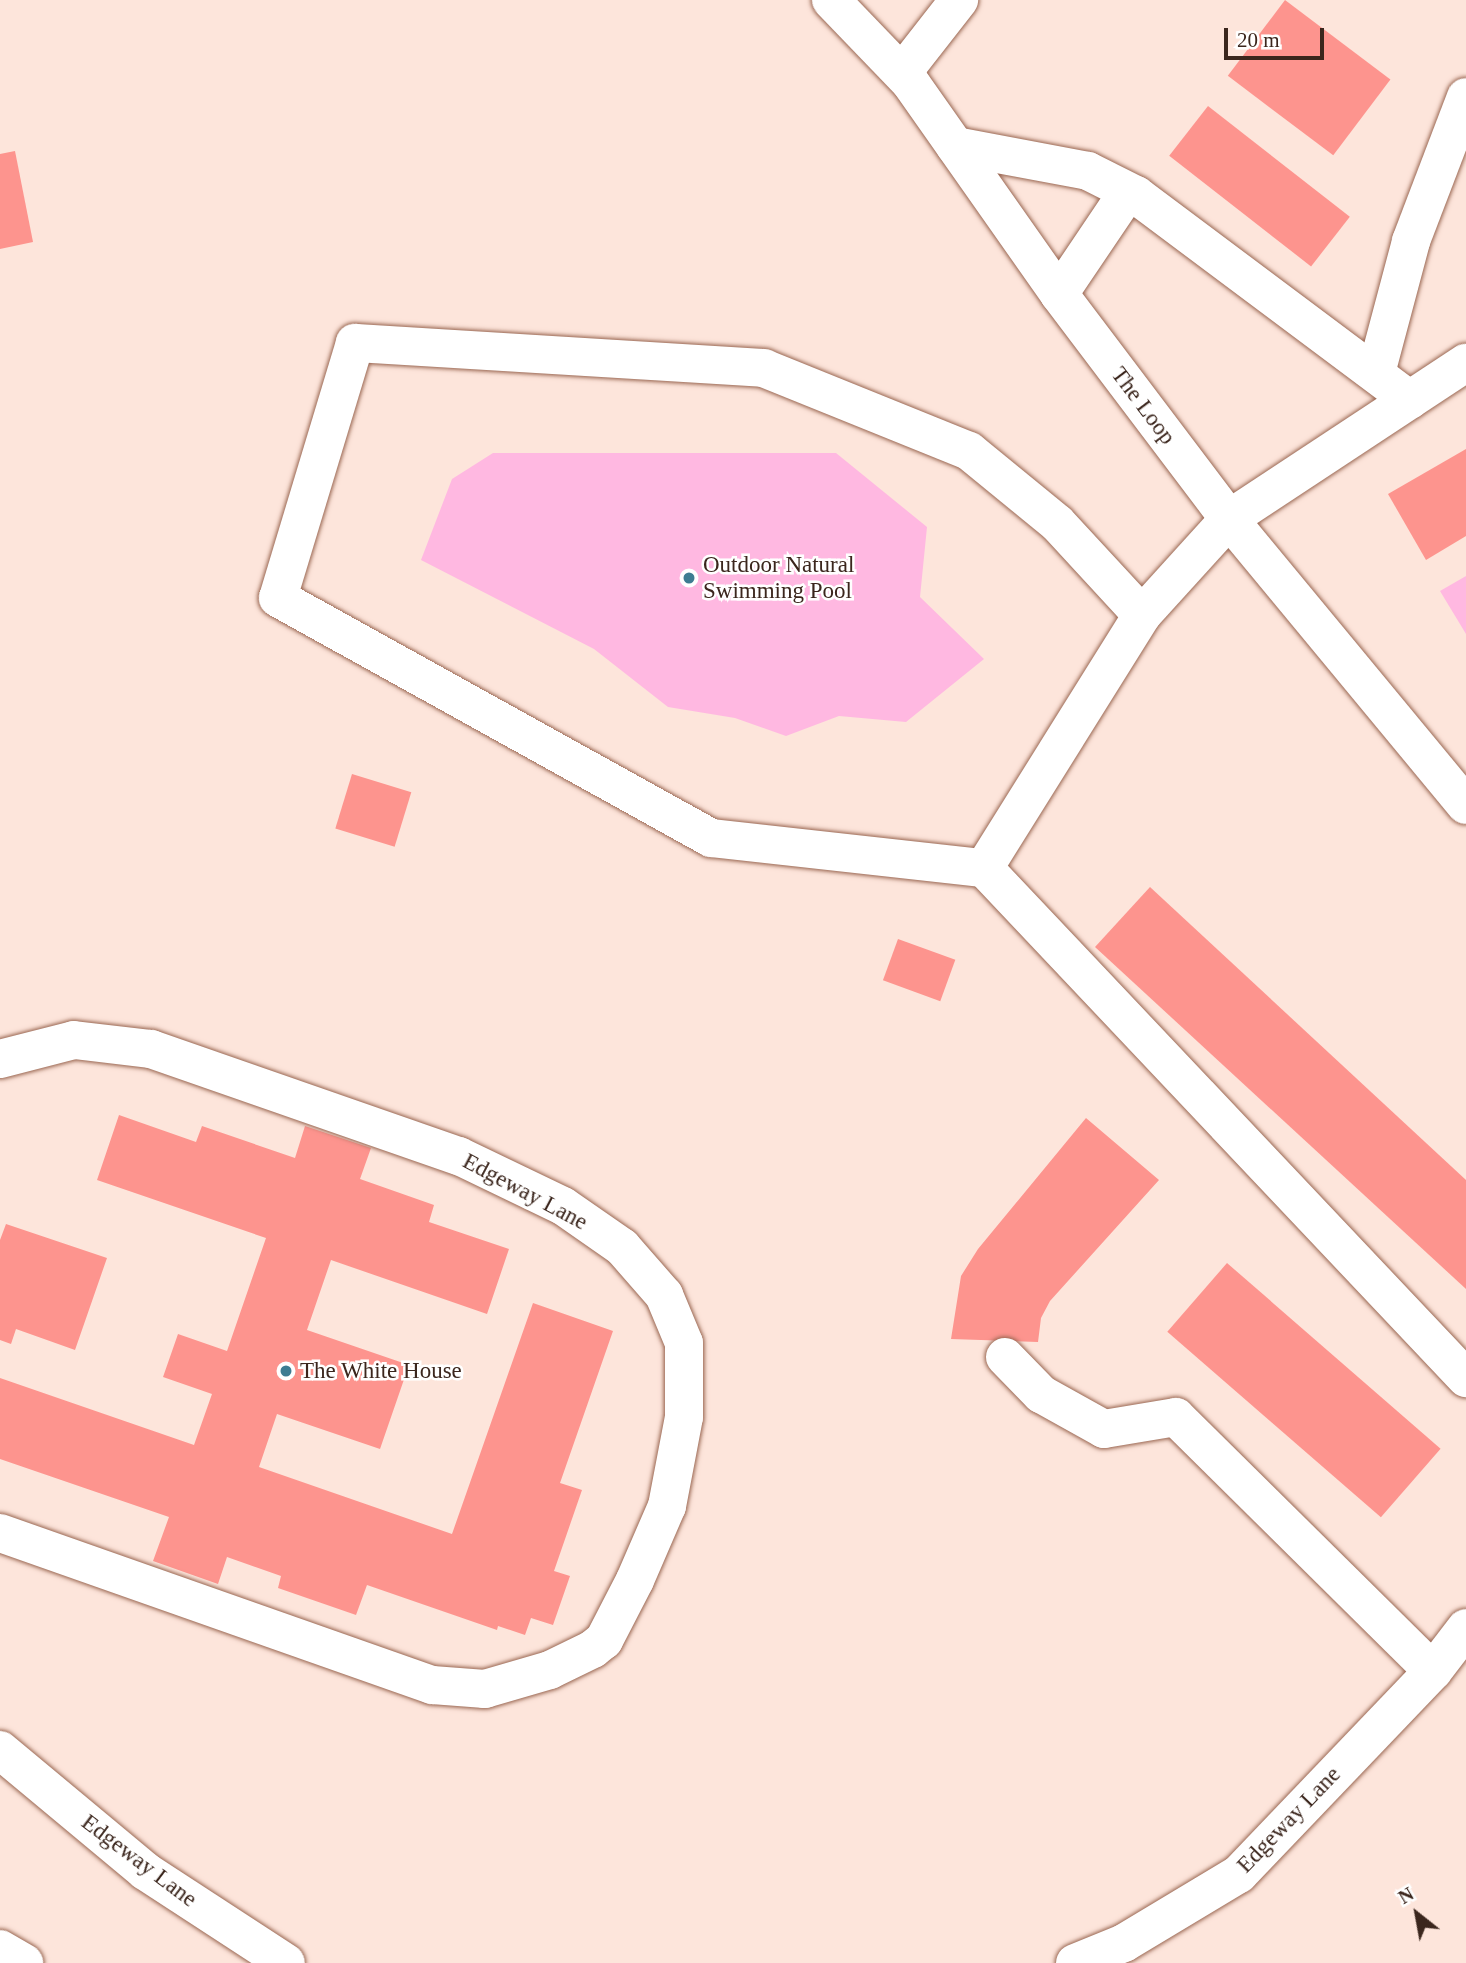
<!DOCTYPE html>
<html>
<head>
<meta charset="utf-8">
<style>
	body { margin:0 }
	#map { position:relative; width:1466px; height:1963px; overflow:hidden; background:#fde5db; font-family:Georgia,serif }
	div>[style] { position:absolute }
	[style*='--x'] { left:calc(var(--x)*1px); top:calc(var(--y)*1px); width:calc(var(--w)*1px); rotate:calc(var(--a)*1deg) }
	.water>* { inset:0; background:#ffb8e1 }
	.building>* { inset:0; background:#fd948e; transform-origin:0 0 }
	.roads { filter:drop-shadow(0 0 2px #9a6752) drop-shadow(0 0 2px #9a6752) }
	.minor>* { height:38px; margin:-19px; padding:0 19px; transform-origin:19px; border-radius:19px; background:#fff }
	.highway>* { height:38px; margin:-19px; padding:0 19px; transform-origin:19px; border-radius:19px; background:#fff }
	.dots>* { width:19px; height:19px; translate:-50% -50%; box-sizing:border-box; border:4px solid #fff; border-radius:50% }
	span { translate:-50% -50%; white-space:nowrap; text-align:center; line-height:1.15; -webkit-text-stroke:5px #fff; paint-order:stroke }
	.street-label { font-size:23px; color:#3b261d }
	.poi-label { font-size:23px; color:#3b261d }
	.left { translate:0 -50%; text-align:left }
	.north { position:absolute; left:1382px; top:1879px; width:70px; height:70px; -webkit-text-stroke:5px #fff; paint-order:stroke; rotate:329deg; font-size:19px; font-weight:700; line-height:28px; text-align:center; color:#3b261d }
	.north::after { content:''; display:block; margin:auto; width:24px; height:32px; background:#3b261d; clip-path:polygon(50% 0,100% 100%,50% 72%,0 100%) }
	.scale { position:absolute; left:1224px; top:28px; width:100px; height:32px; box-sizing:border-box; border:4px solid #3b261d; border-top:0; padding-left:9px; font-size:21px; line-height:24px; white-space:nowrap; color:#3b261d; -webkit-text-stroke:5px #fff; paint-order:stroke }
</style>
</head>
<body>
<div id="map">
	<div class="water">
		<div style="clip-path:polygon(493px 453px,836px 453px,927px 527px,920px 597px,984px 659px,906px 722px,839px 716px,786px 736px,735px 718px,668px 707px,594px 649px,421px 560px,452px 479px)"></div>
		<div style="clip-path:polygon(1466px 576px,1466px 634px,1440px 591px)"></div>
	</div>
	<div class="building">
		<div style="left:1285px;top:0;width:132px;height:95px;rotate:37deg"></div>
		<div style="left:1208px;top:106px;width:180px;height:63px;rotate:38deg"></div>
		<div style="clip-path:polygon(15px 151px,33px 242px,0 249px,0 154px)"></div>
		<div style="clip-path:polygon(1466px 449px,1466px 536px,1426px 560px,1388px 494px)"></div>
		<div style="left:352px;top:774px;width:62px;height:57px;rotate:17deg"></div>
		<div style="clip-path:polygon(1150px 887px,1466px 1180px,1466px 1289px,1095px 947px)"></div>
		<div style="left:898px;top:939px;width:61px;height:44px;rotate:20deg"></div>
		<div style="clip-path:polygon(119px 1115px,196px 1142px,202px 1126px,295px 1158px,305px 1126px,371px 1148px,360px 1179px,434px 1205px,429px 1222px,509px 1249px,487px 1314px,331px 1260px,307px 1330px,409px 1365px,380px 1449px,277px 1414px,259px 1467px,452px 1534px,533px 1303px,613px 1331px,560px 1483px,582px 1490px,554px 1571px,570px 1576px,553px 1625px,531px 1618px,525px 1635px,498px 1626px,497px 1630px,367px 1585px,356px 1615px,278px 1588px,281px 1576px,227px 1557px,218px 1584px,153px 1561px,169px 1517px,0 1459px,0 1378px,194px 1445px,212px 1394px,163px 1377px,178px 1334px,227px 1351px,266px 1238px,97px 1180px)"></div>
		<div style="clip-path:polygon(1086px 1118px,1159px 1180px,1050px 1301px,1041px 1318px,1038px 1342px,951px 1339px,961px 1276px,978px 1249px)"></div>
		<div style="clip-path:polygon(6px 1224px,107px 1258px,75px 1350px,16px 1329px,11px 1344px,0 1340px,0 1240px)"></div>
		<div style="left:1227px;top:1263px;width:283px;height:91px;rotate:41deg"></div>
	</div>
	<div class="roads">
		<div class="minor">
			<div style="--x:831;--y:0;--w:114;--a:46.1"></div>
			<div style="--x:910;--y:82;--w:259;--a:54.9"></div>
			<div style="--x:1059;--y:294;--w:282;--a:52.9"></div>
			<div style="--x:1229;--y:519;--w:371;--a:50.4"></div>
			<div style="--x:902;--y:73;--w:93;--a:-52"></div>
			<div style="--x:955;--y:146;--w:135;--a:10.6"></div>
			<div style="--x:1088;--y:171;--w:54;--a:26.6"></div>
			<div style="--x:1136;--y:195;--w:342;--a:36.8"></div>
			<div style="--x:1059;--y:294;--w:118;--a:-56"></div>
			<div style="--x:1125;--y:196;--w:5;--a:-11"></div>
			<div style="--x:1376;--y:373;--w:137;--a:-75.1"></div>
			<div style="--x:1411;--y:241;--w:154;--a:-69.1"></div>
			<div style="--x:1142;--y:615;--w:125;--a:-132.7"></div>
			<div style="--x:1057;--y:523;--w:114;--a:-140.7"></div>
			<div style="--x:969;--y:451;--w:221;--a:-158"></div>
			<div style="--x:764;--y:368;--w:410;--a:-176.5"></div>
			<div style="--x:355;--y:343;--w:266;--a:106.8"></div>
			<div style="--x:278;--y:598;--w:495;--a:29"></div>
			<div style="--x:711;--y:838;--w:275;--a:6.3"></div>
			<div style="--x:984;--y:868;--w:702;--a:46.62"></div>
			<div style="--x:984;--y:868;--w:298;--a:-58"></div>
			<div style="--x:1142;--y:615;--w:130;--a:-47.8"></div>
			<div style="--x:1229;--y:519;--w:284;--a:-33.4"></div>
			<div style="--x:0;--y:1059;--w:76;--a:-14.4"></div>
			<div style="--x:74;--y:1040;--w:78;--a:6.7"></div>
			<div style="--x:151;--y:1049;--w:326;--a:19.2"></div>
			<div style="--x:459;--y:1156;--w:115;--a:25.7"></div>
			<div style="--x:563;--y:1206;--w:72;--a:34.8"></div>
			<div style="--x:622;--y:1247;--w:64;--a:48.8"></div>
			<div style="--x:664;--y:1295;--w:52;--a:67.4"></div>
			<div style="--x:684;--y:1343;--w:74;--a:90"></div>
			<div style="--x:684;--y:1417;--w:91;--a:100.8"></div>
			<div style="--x:667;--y:1506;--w:81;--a:113.4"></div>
			<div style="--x:635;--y:1580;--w:68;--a:117.3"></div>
			<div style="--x:604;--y:1640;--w:14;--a:141"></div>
			<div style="--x:593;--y:1649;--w:48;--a:154"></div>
			<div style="--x:550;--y:1670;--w:68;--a:163.7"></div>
			<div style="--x:485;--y:1689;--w:53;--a:-175.7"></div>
			<div style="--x:432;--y:1685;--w:458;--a:-160.6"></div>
			<div style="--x:1005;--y:1357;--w:52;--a:45.8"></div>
			<div style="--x:1041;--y:1394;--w:72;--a:29.1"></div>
			<div style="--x:1104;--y:1429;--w:73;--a:-9.5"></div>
			<div style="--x:1176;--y:1417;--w:361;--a:44.7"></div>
			<div style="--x:0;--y:1750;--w:189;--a:39.8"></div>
			<div style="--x:145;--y:1871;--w:168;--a:33.1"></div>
			<div style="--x:1075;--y:1963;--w:53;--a:-22.2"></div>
			<div style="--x:1124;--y:1943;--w:134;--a:-31"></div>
			<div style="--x:1239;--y:1874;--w:281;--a:-46.3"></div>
			<div style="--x:1433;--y:1671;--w:54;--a:-52.5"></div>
		</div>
		<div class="highway">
			<div style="--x:0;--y:1949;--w:28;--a:30"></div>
		</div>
	</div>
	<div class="dots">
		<div style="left:689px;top:578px;background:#3e7c92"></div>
		<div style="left:286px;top:1371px;background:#3e7c92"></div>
	</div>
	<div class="street-label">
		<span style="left:1143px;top:406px;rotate:53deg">The Loop</span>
		<span style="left:525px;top:1192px;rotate:28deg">Edgeway Lane</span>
		<span style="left:1289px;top:1820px;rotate:-46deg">Edgeway Lane</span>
		<span style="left:139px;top:1861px;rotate:37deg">Edgeway Lane</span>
	</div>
	<div class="poi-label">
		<span class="left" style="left:703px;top:578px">Outdoor Natural<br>Swimming Pool</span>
		<span class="left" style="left:300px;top:1371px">The White House</span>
	</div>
	<div class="north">N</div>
	<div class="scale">20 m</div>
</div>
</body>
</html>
